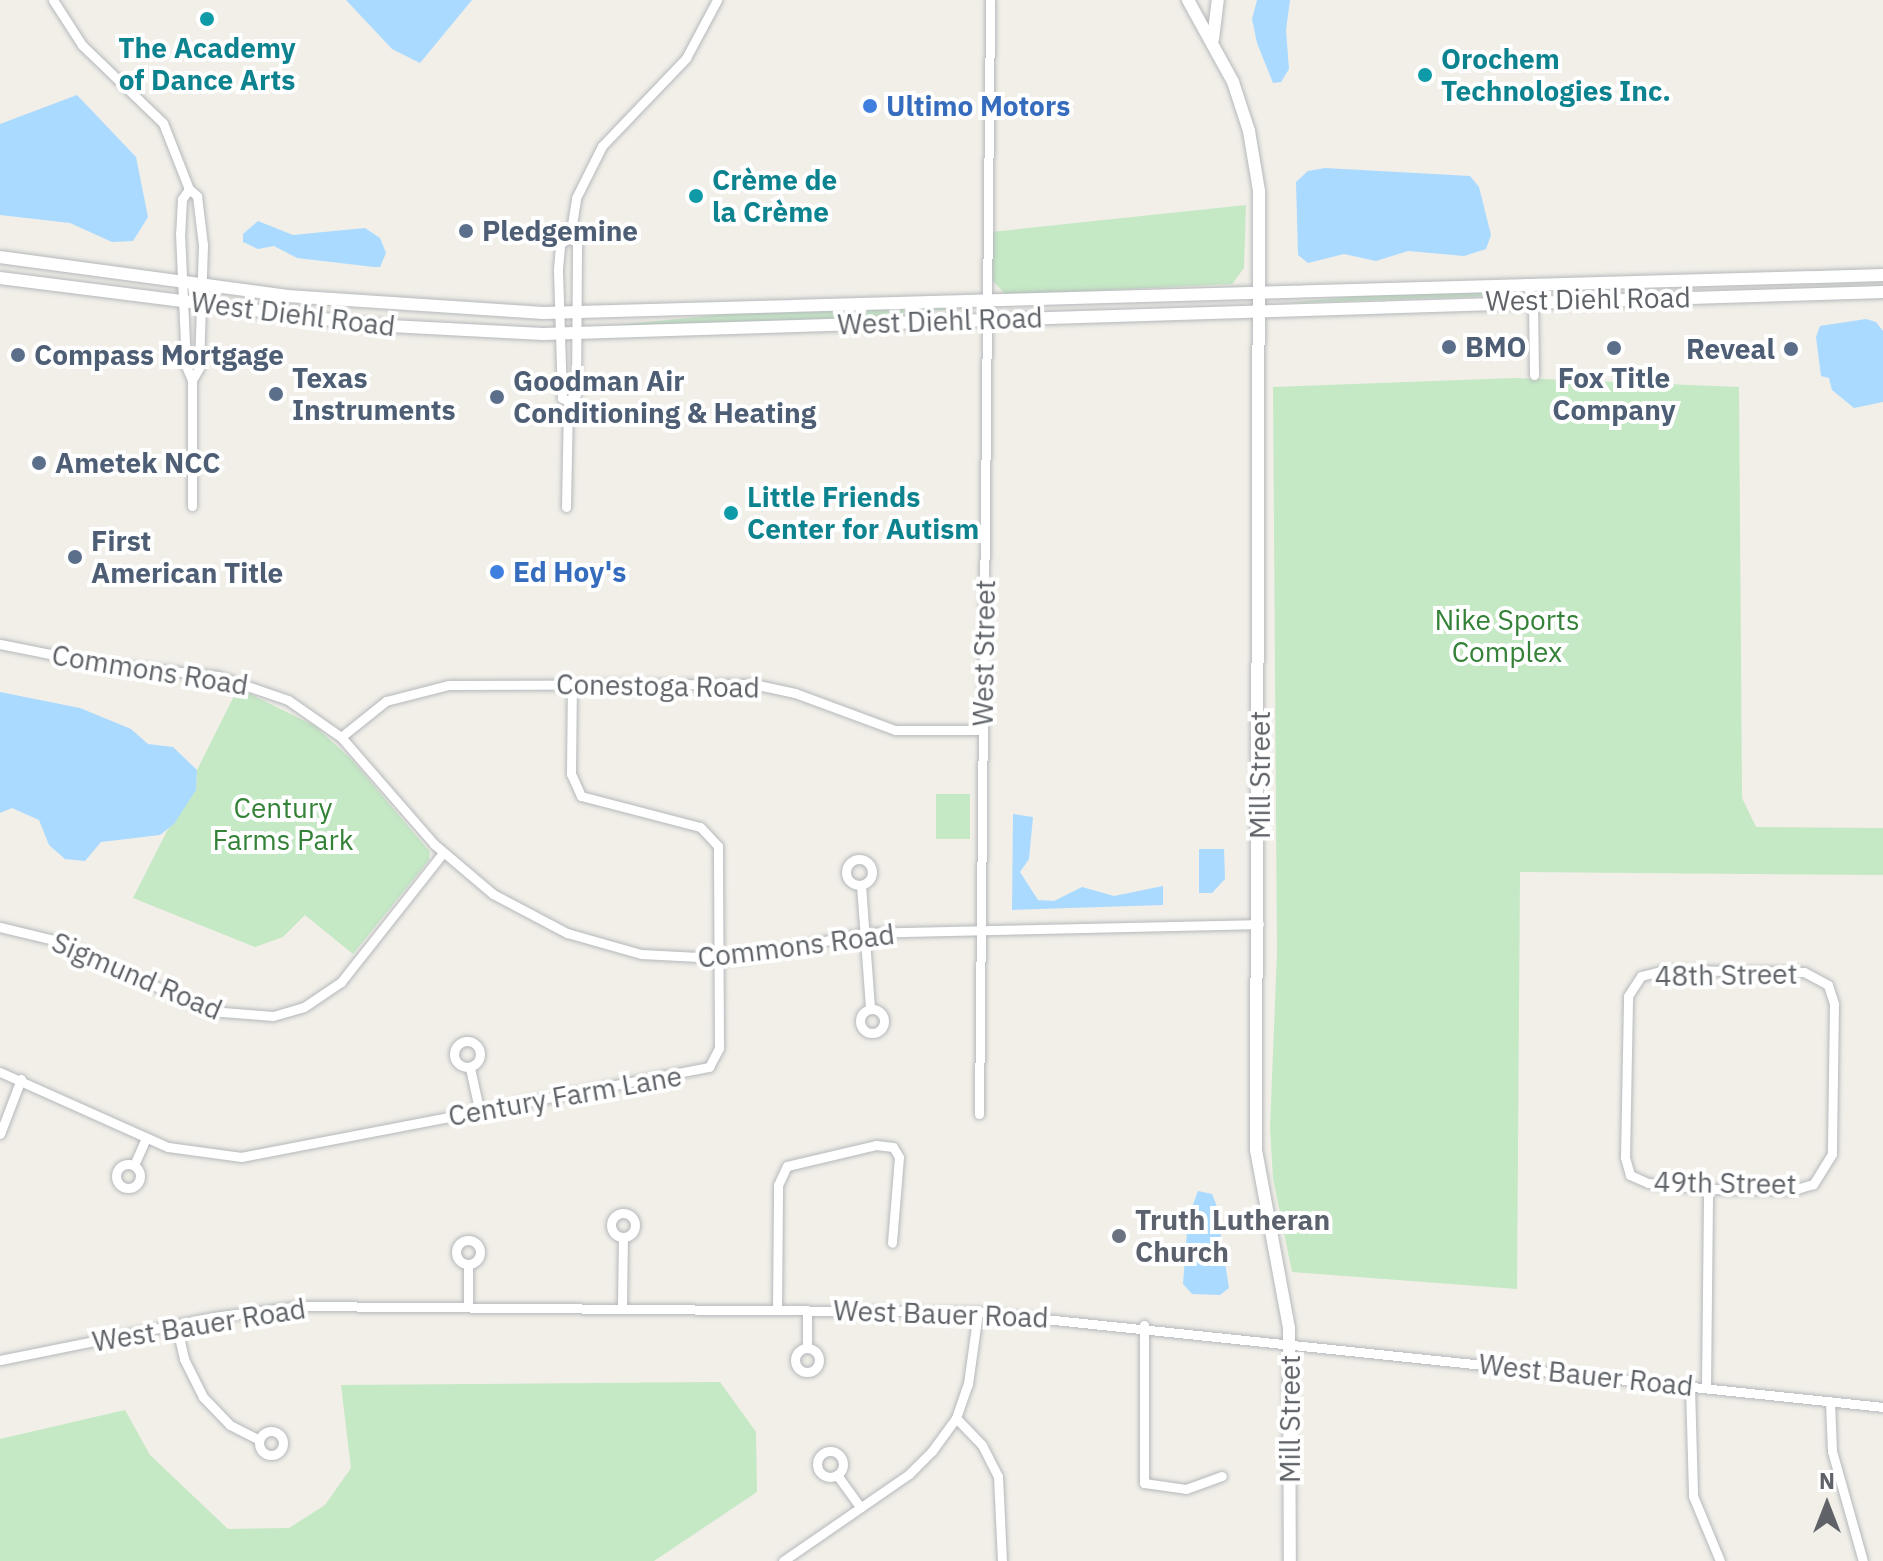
<!DOCTYPE html>
<html>
<head>
<meta charset="utf-8">
<style>
	body { margin:0 }
	#map { position:relative; width:1883px; height:1561px; overflow:hidden; background:#f1efe8; font-family:"IBM Plex Sans",sans-serif }
	div>[style] { position:absolute }
	[style*='--x'] { left:calc(var(--x)*1px); top:calc(var(--y)*1px); width:calc(var(--w)*1px); rotate:calc(var(--a)*1deg) }
	.green>* { inset:0; background:#c5e8c5; transform-origin:0 0 }
	.water>* { inset:0; background:#aadaff }
	.roads { filter:drop-shadow(0 0 2px #b5b8bc) drop-shadow(0 0 2px #b5b8bc) }
	.street>* { height:9px; margin:-4.5px; padding:0 4.5px; transform-origin:4.5px; border-radius:4.5px; background:#fff }
	.street>.ring { margin:-4.5px; padding:0; box-sizing:content-box; background:none; border:9px solid #fff; border-radius:50% }
	.secondary>* { height:12px; margin:-6px; padding:0 6px; transform-origin:6px; border-radius:6px; background:#fff }
	.dots>* { width:22px; height:22px; translate:-50% -50%; box-sizing:border-box; border:4px solid #fff; border-radius:50% }
	span { translate:-50% -50%; white-space:nowrap; text-align:center; line-height:1.15; -webkit-text-stroke:8px #fff; paint-order:stroke }
	.culture-label { font-size:28px; color:#0d838f; font-weight:700 }
	.left { translate:0 -50%; text-align:left }
	.shop-label { font-size:28px; color:#366cbe; font-weight:700 }
	.service-label { font-size:28px; color:#4e5e75; font-weight:700 }
	.right { translate:-100% -50%; text-align:right }
	.street-label { font-size:28px; color:#5f6368 }
	.park-label { font-size:28px; color:#348238 }
	.worship-label { font-size:28px; color:#5b616d; font-weight:700 }
	.north { position:absolute; left:1787px; top:1465px; width:80px; height:80px; -webkit-text-stroke:6px #fff; paint-order:stroke; rotate:0deg; font-size:22px; font-weight:700; line-height:32px; text-align:center; color:#5f6368 }
	.north::after { content:''; display:block; margin:auto; width:28px; height:36px; background:#5f6368; clip-path:polygon(50% 0,100% 100%,50% 72%,0 100%) }
</style>
</head>
<body>
<div id="map">
	<div class="green">
		<div style="clip-path:polygon(1246px 205px,1244px 268px,1232px 284px,1006px 295px,993px 281px,991px 232px)"></div>
		<div style="clip-path:polygon(1414px 291px,1496px 291px,1494px 296px,1284px 303px)"></div>
		<div style="clip-path:polygon(967px 308px,829px 320px,597px 327px,737px 313px)"></div>
		<div style="clip-path:polygon(1515px 378px,1739px 387px,1742px 798px,1756px 827px,1883px 828px,1883px 875px,1520px 872px,1517px 1289px,1292px 1272px,1273px 1178px,1270px 1128px,1277px 953px,1273px 387px)"></div>
		<div style="clip-path:polygon(238px 688px,315px 726px,352px 760px,430px 852px,429px 860px,353px 954px,305px 915px,283px 937px,255px 947px,133px 898px,167px 831px,196px 790px,197px 770px)"></div>
		<div style="left:936px;top:794px;width:34px;height:45px"></div>
		<div style="clip-path:polygon(720px 1382px,756px 1432px,757px 1492px,654px 1561px,0 1561px,0 1439px,125px 1410px,150px 1455px,228px 1529px,289px 1528px,325px 1505px,351px 1468px,341px 1385px)"></div>
	</div>
	<div class="water">
		<div style="clip-path:polygon(346px 0,472px 0,420px 63px,392px 49px)"></div>
		<div style="clip-path:polygon(1257px 0,1290px 0,1286px 30px,1289px 69px,1281px 82px,1273px 83px,1257px 43px,1252px 19px)"></div>
		<div style="clip-path:polygon(77px 95px,136px 157px,148px 217px,133px 241px,112px 242px,70px 223px,0 215px,0 124px)"></div>
		<div style="clip-path:polygon(1325px 168px,1470px 176px,1479px 187px,1491px 235px,1486px 249px,1464px 256px,1408px 251px,1376px 261px,1344px 254px,1308px 263px,1298px 255px,1296px 182px,1308px 171px)"></div>
		<div style="clip-path:polygon(258px 221px,293px 235px,365px 228px,380px 238px,386px 253px,380px 267px,374px 267px,297px 258px,274px 246px,258px 249px,243px 242px,243px 234px)"></div>
		<div style="clip-path:polygon(1866px 319px,1876px 322px,1883px 331px,1883px 402px,1854px 408px,1832px 390px,1829px 378px,1821px 376px,1816px 337px,1820px 326px)"></div>
		<div style="clip-path:polygon(0 692px,80px 708px,131px 729px,148px 744px,173px 747px,197px 770px,196px 790px,174px 824px,160px 835px,101px 842px,85px 861px,65px 859px,49px 845px,39px 820px,12px 808px,0 813px)"></div>
		<div style="clip-path:polygon(1013px 814px,1033px 817px,1029px 859px,1020px 872px,1038px 900px,1054px 901px,1082px 887px,1114px 896px,1163px 886px,1163px 905px,1012px 910px)"></div>
		<div style="clip-path:polygon(1199px 849px,1224px 849px,1225px 879px,1212px 893px,1199px 893px)"></div>
		<div style="clip-path:polygon(1198px 1191px,1212px 1194px,1216px 1204px,1229px 1288px,1220px 1295px,1192px 1294px,1183px 1284px,1188px 1218px)"></div>
	</div>
	<div class="roads">
		<div class="street">
			<div style="--x:53;--y:0;--w:54;--a:57.2"></div>
			<div style="--x:82;--y:45;--w:112;--a:43.9"></div>
			<div style="--x:163;--y:123;--w:71;--a:68.5"></div>
			<div style="--x:189;--y:189;--w:11;--a:41"></div>
			<div style="--x:197;--y:196;--w:49;--a:83"></div>
			<div style="--x:203;--y:245;--w:123;--a:91.9"></div>
			<div style="--x:199;--y:368;--w:14;--a:120"></div>
			<div style="--x:189;--y:189;--w:12;--a:125"></div>
			<div style="--x:182;--y:199;--w:34;--a:93"></div>
			<div style="--x:180;--y:233;--w:133;--a:87.4"></div>
			<div style="--x:186;--y:366;--w:15;--a:67"></div>
			<div style="--x:192;--y:380;--w:126;--a:90"></div>
			<div style="--x:1526;--y:283;--w:19;--a:69"></div>
			<div style="--x:1533;--y:301;--w:74;--a:89.2"></div>
			<div style="--x:568;--y:401;--w:11;--a:-41"></div>
			<div style="--x:576;--y:394;--w:151;--a:-89.6"></div>
			<div style="--x:577;--y:243;--w:9;--a:-139"></div>
			<div style="--x:570;--y:237;--w:39;--a:-81"></div>
			<div style="--x:576;--y:198;--w:58;--a:-63.4"></div>
			<div style="--x:602;--y:146;--w:122;--a:-46.3"></div>
			<div style="--x:686;--y:58;--w:66;--a:-61.9"></div>
			<div style="--x:566;--y:507;--w:106;--a:-88.9"></div>
			<div style="--x:568;--y:401;--w:7;--a:-153"></div>
			<div style="--x:562;--y:398;--w:129;--a:-91.8"></div>
			<div style="--x:558;--y:269;--w:25;--a:-85"></div>
			<div style="--x:560;--y:244;--w:12;--a:-35"></div>
			<div style="--x:0;--y:644;--w:97;--a:11.3"></div>
			<div style="--x:95;--y:663;--w:124;--a:6"></div>
			<div style="--x:218;--y:676;--w:74;--a:18.9"></div>
			<div style="--x:288;--y:700;--w:65;--a:34.9"></div>
			<div style="--x:341;--y:737;--w:142;--a:49"></div>
			<div style="--x:434;--y:844;--w:77;--a:40.3"></div>
			<div style="--x:493;--y:894;--w:84;--a:27.8"></div>
			<div style="--x:567;--y:933;--w:77;--a:15.8"></div>
			<div style="--x:641;--y:954;--w:96;--a:3"></div>
			<div style="--x:737;--y:959;--w:130;--a:-11.6"></div>
			<div style="--x:864;--y:933;--w:395;--a:-1.3"></div>
			<div style="--x:341;--y:737;--w:58;--a:-38.7"></div>
			<div style="--x:386;--y:701;--w:65;--a:-14.3"></div>
			<div style="--x:449;--y:685;--w:304;--a:-0.2"></div>
			<div style="--x:753;--y:684;--w:43;--a:12.1"></div>
			<div style="--x:795;--y:693;--w:107;--a:20.3"></div>
			<div style="--x:895;--y:730;--w:88;--a:0"></div>
			<div class="ring" style="left:846px;top:859px;width:17px;height:17px"></div>
			<div style="--x:861;--y:885;--w:124;--a:85.8"></div>
			<div style="--x:0;--y:927;--w:56;--a:13.5"></div>
			<div style="--x:54;--y:940;--w:171;--a:24.5"></div>
			<div style="--x:210;--y:1011;--w:63;--a:4.5"></div>
			<div style="--x:273;--y:1016;--w:32;--a:-16"></div>
			<div style="--x:304;--y:1007;--w:45;--a:-34"></div>
			<div style="--x:341;--y:982;--w:164;--a:-51.7"></div>
			<div style="--x:1665;--y:970;--w:139;--a:0.8"></div>
			<div style="--x:1804;--y:972;--w:27;--a:28"></div>
			<div style="--x:1828;--y:985;--w:20;--a:72"></div>
			<div style="--x:1834;--y:1004;--w:150;--a:90.8"></div>
			<div style="--x:1832;--y:1154;--w:36;--a:122"></div>
			<div style="--x:1813;--y:1184;--w:21;--a:163"></div>
			<div style="--x:1793;--y:1190;--w:85;--a:-179.3"></div>
			<div style="--x:1708;--y:1189;--w:60;--a:-174.3"></div>
			<div style="--x:1648;--y:1183;--w:20;--a:-156"></div>
			<div style="--x:1630;--y:1175;--w:19;--a:-106"></div>
			<div style="--x:1625;--y:1157;--w:161;--a:-88.9"></div>
			<div style="--x:1628;--y:996;--w:24;--a:-57"></div>
			<div style="--x:1641;--y:976;--w:25;--a:-14"></div>
			<div class="ring" style="left:860px;top:1009px;width:15px;height:15px"></div>
			<div class="ring" style="left:454px;top:1041px;width:17px;height:17px"></div>
			<div style="--x:470;--y:1068;--w:42;--a:77.6"></div>
			<div style="--x:0;--y:1072;--w:184;--a:24.1"></div>
			<div style="--x:168;--y:1147;--w:74;--a:7.8"></div>
			<div style="--x:241;--y:1157;--w:477;--a:-10.9"></div>
			<div style="--x:709;--y:1067;--w:21;--a:-62"></div>
			<div style="--x:719;--y:1048;--w:202;--a:-90.3"></div>
			<div style="--x:718;--y:846;--w:26;--a:-133"></div>
			<div style="--x:700;--y:827;--w:123;--a:-165.4"></div>
			<div style="--x:581;--y:796;--w:24;--a:-114"></div>
			<div style="--x:571;--y:774;--w:90;--a:-89.4"></div>
			<div style="--x:979;--y:1114;--w:1114;--a:-89.43"></div>
			<div style="--x:0;--y:1134;--w:59;--a:-69.1"></div>
			<div class="ring" style="left:116px;top:1164px;width:15px;height:15px"></div>
			<div style="--x:134;--y:1165;--w:30;--a:-66"></div>
			<div class="ring" style="left:611px;top:1213px;width:15px;height:15px"></div>
			<div class="ring" style="left:456px;top:1240px;width:15px;height:15px"></div>
			<div style="--x:468;--y:1264;--w:41;--a:90"></div>
			<div style="--x:622;--y:1306;--w:69;--a:-89.2"></div>
			<div style="--x:777;--y:1310;--w:125;--a:-89.5"></div>
			<div style="--x:778;--y:1185;--w:21;--a:-65"></div>
			<div style="--x:787;--y:1166;--w:91;--a:-13.3"></div>
			<div style="--x:876;--y:1145;--w:17;--a:7"></div>
			<div style="--x:893;--y:1147;--w:12;--a:59"></div>
			<div style="--x:899;--y:1157;--w:86;--a:94.7"></div>
			<div style="--x:807;--y:1310;--w:38;--a:90"></div>
			<div style="--x:176;--y:1324;--w:36;--a:77"></div>
			<div style="--x:184;--y:1359;--w:42;--a:63.4"></div>
			<div style="--x:203;--y:1397;--w:39;--a:46"></div>
			<div style="--x:230;--y:1425;--w:33;--a:27"></div>
			<div style="--x:1144;--y:1325;--w:158;--a:90"></div>
			<div style="--x:1144;--y:1483;--w:42;--a:8.1"></div>
			<div style="--x:1186;--y:1489;--w:38;--a:-20"></div>
			<div class="ring" style="left:795px;top:1348px;width:15px;height:15px"></div>
			<div style="--x:0;--y:1360;--w:217;--a:-11.4"></div>
			<div style="--x:213;--y:1317;--w:88;--a:-7.2"></div>
			<div style="--x:300;--y:1306;--w:678;--a:0.51"></div>
			<div style="--x:978;--y:1312;--w:910;--a:5.99"></div>
			<div style="--x:1690;--y:1386;--w:110;--a:88.4"></div>
			<div style="--x:1693;--y:1496;--w:70;--a:67.4"></div>
			<div style="--x:1706;--y:1388;--w:199;--a:-89.4"></div>
			<div style="--x:1830;--y:1401;--w:50;--a:87.7"></div>
			<div style="--x:1832;--y:1451;--w:114;--a:74.3"></div>
			<div style="--x:956;--y:1418;--w:37;--a:46"></div>
			<div style="--x:982;--y:1445;--w:35;--a:63"></div>
			<div style="--x:998;--y:1476;--w:85;--a:87.3"></div>
			<div class="ring" style="left:259px;top:1431px;width:15px;height:15px"></div>
			<div class="ring" style="left:817px;top:1451px;width:17px;height:17px"></div>
			<div style="--x:837;--y:1475;--w:39;--a:54"></div>
			<div style="--x:783;--y:1561;--w:153;--a:-34.6"></div>
			<div style="--x:909;--y:1474;--w:33;--a:-45"></div>
			<div style="--x:932;--y:1451;--w:41;--a:-54"></div>
			<div style="--x:956;--y:1418;--w:36;--a:-71"></div>
			<div style="--x:968;--y:1384;--w:73;--a:-82.1"></div>
		</div>
		<div class="secondary">
			<div style="--x:1188;--y:0;--w:94;--a:61.2"></div>
			<div style="--x:1233;--y:82;--w:52;--a:71.9"></div>
			<div style="--x:1249;--y:131;--w:61;--a:80.5"></div>
			<div style="--x:1259;--y:191;--w:959;--a:90.18"></div>
			<div style="--x:1256;--y:1150;--w:181;--a:79.5"></div>
			<div style="--x:1289;--y:1328;--w:233;--a:89.8"></div>
			<div style="--x:1213;--y:39;--w:39;--a:-83"></div>
			<div style="--x:0;--y:257;--w:290;--a:7.7"></div>
			<div style="--x:287;--y:296;--w:257;--a:3.8"></div>
			<div style="--x:543;--y:313;--w:1341;--a:-1.62"></div>
			<div style="--x:0;--y:278;--w:374;--a:7.2"></div>
			<div style="--x:371;--y:325;--w:172;--a:3"></div>
			<div style="--x:543;--y:334;--w:1341;--a:-1.8"></div>
		</div>
	</div>
	<div class="dots">
		<div style="left:207px;top:19px;background:#0f9aa8"></div>
		<div style="left:1425px;top:75px;background:#0f9aa8"></div>
		<div style="left:870px;top:106px;background:#3f7fe0"></div>
		<div style="left:696px;top:196px;background:#0f9aa8"></div>
		<div style="left:466px;top:231px;background:#5c6f8a"></div>
		<div style="left:1449px;top:347px;background:#5c6f8a"></div>
		<div style="left:1614px;top:348px;background:#5c6f8a"></div>
		<div style="left:1791px;top:349px;background:#5c6f8a"></div>
		<div style="left:18px;top:355px;background:#5c6f8a"></div>
		<div style="left:276px;top:394px;background:#5c6f8a"></div>
		<div style="left:497px;top:397px;background:#5c6f8a"></div>
		<div style="left:39px;top:463px;background:#5c6f8a"></div>
		<div style="left:731px;top:513px;background:#0f9aa8"></div>
		<div style="left:75px;top:557px;background:#5c6f8a"></div>
		<div style="left:497px;top:572px;background:#3f7fe0"></div>
		<div style="left:1119px;top:1236px;background:#6b7280"></div>
	</div>
	<div class="culture-label">
		<span style="left:207px;top:64px">The Academy<br>of Dance Arts</span>
		<span class="left" style="left:1441px;top:75px">Orochem<br>Technologies Inc.</span>
		<span class="left" style="left:712px;top:196px">Crème de<br>la Crème</span>
		<span class="left" style="left:747px;top:513px">Little Friends<br>Center for Autism</span>
	</div>
	<div class="shop-label">
		<span class="left" style="left:886px;top:106px">Ultimo Motors</span>
		<span class="left" style="left:513px;top:572px">Ed Hoy's</span>
	</div>
	<div class="service-label">
		<span class="left" style="left:482px;top:231px">Pledgemine</span>
		<span class="left" style="left:1465px;top:347px">BMO</span>
		<span class="right" style="left:1775px;top:349px">Reveal</span>
		<span class="left" style="left:34px;top:355px">Compass Mortgage</span>
		<span class="left" style="left:292px;top:394px">Texas<br>Instruments</span>
		<span style="left:1614px;top:394px">Fox Title<br>Company</span>
		<span class="left" style="left:513px;top:397px">Goodman Air<br>Conditioning &amp; Heating</span>
		<span class="left" style="left:55px;top:463px">Ametek NCC</span>
		<span class="left" style="left:91px;top:557px">First<br>American Title</span>
	</div>
	<div class="street-label">
		<span style="left:1588px;top:299px;rotate:-1deg">West Diehl Road</span>
		<span style="left:293px;top:314px;rotate:7deg">West Diehl Road</span>
		<span style="left:940px;top:321px;rotate:-2deg">West Diehl Road</span>
		<span style="left:984px;top:653px;rotate:-89deg">West Street</span>
		<span style="left:150px;top:670px;rotate:9deg">Commons Road</span>
		<span style="left:658px;top:686px;rotate:1deg">Conestoga Road</span>
		<span style="left:1260px;top:775px;rotate:-90deg">Mill Street</span>
		<span style="left:796px;top:946px;rotate:-7deg">Commons Road</span>
		<span style="left:1726px;top:975px;rotate:-1deg">48th Street</span>
		<span style="left:137px;top:976px;rotate:23deg">Sigmund Road</span>
		<span style="left:565px;top:1096px;rotate:-10deg">Century Farm Lane</span>
		<span style="left:1725px;top:1183px;rotate:1deg">49th Street</span>
		<span style="left:941px;top:1314px;rotate:2deg">West Bauer Road</span>
		<span style="left:199px;top:1325px;rotate:-9deg">West Bauer Road</span>
		<span style="left:1586px;top:1375px;rotate:6deg">West Bauer Road</span>
		<span style="left:1290px;top:1419px;rotate:-90deg">Mill Street</span>
	</div>
	<div class="park-label">
		<span style="left:1507px;top:636px">Nike Sports<br>Complex</span>
		<span style="left:283px;top:824px">Century<br>Farms Park</span>
	</div>
	<div class="worship-label">
		<span class="left" style="left:1135px;top:1236px">Truth Lutheran<br>Church</span>
	</div>
	<div class="north">N</div>
</div>
</body>
</html>
